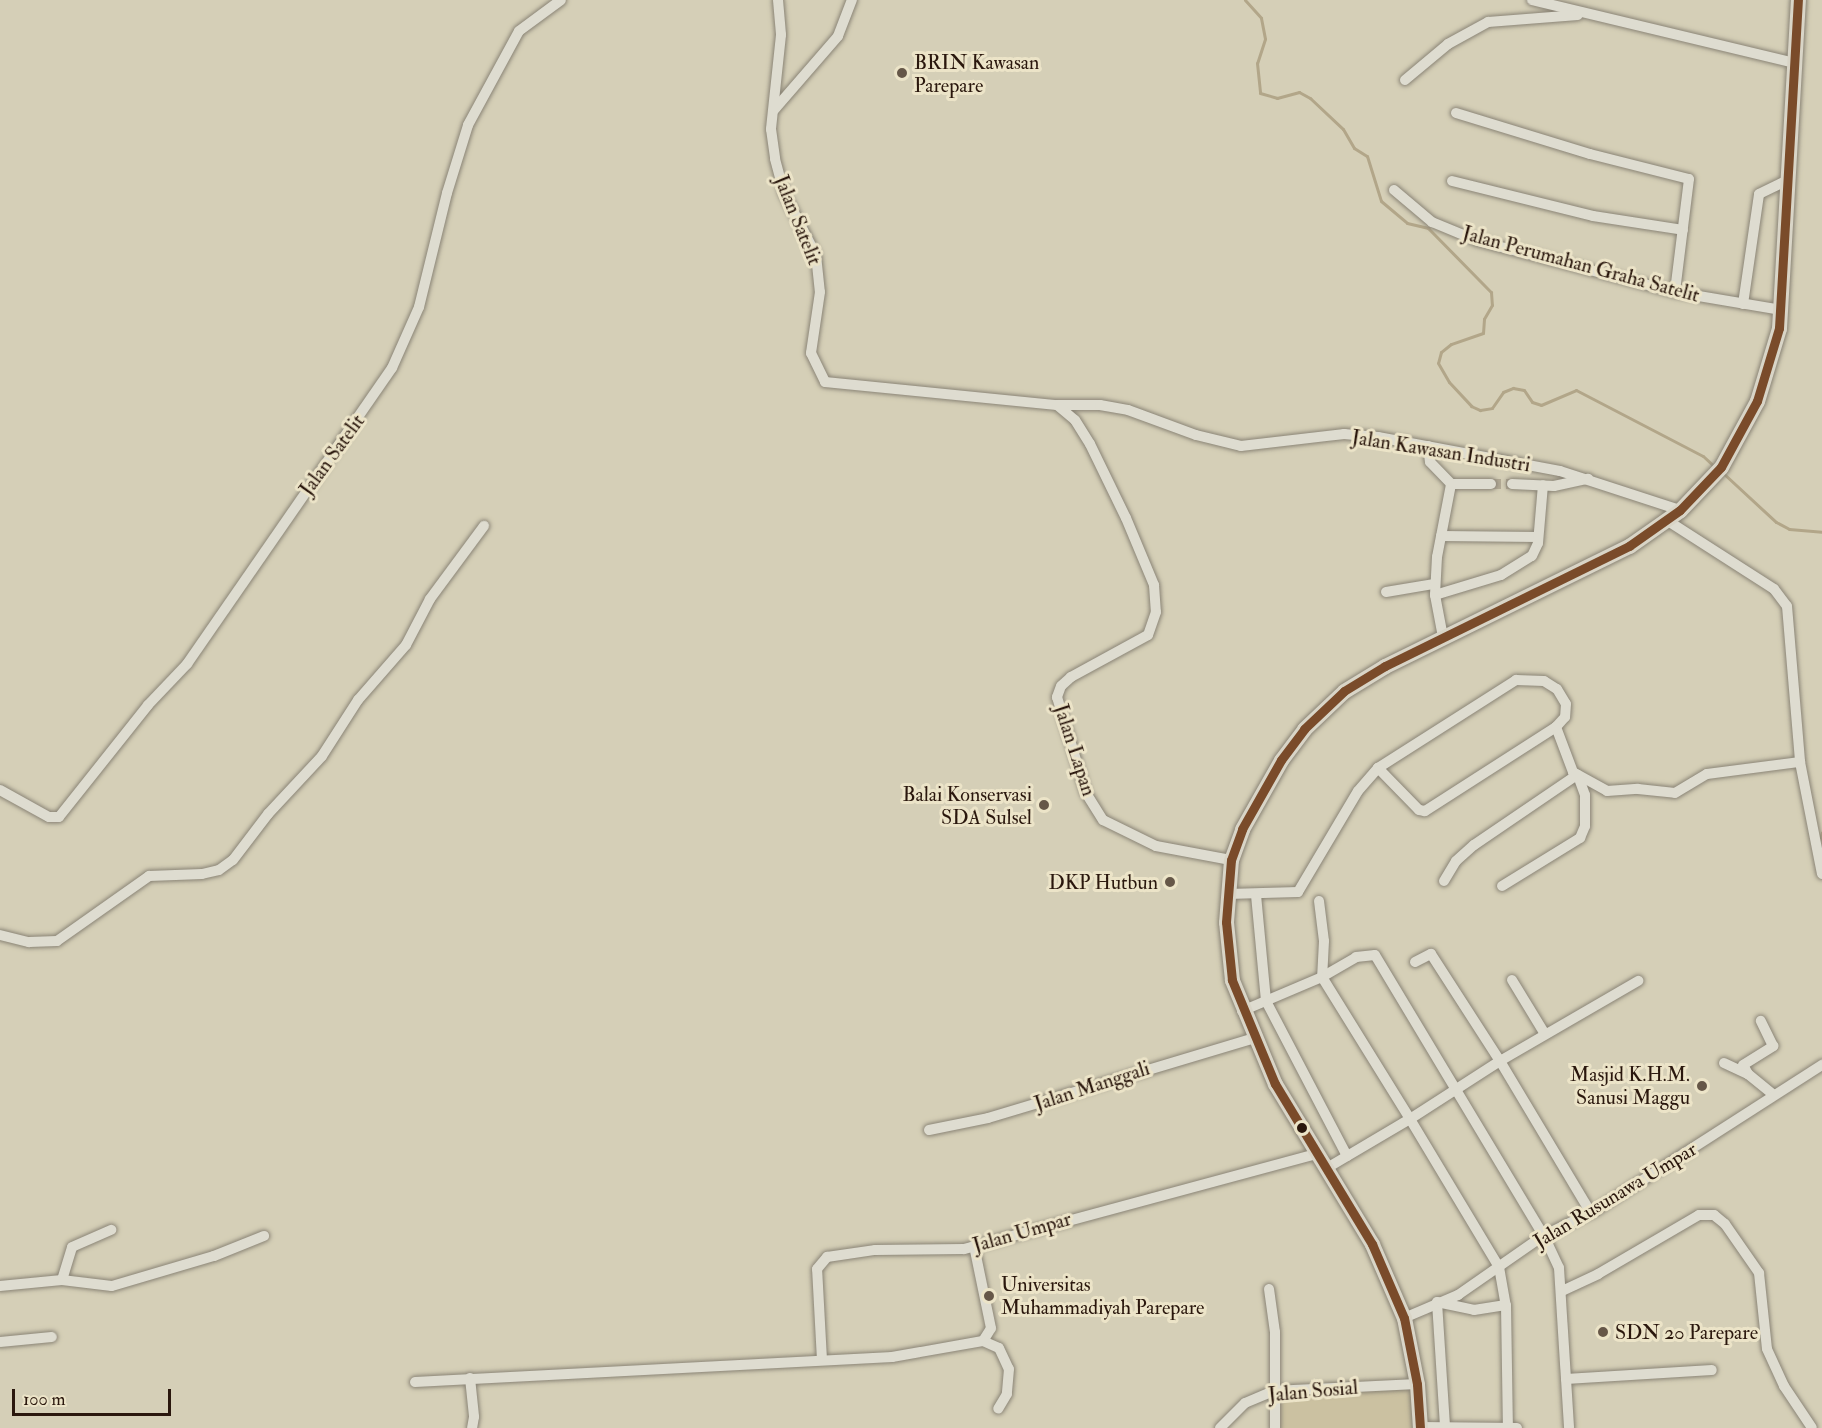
<!DOCTYPE html>
<html>
<head>
<meta charset="utf-8">
<style>
	body { margin:0 }
	#map { position:relative; width:1822px; height:1428px; overflow:hidden; background:#d5cfb7; font-family:"IM FELL Double Pica",serif }
	div>[style] { position:absolute }
	[style*='--x'] { left:calc(var(--x)*1px); top:calc(var(--y)*1px); width:calc(var(--w)*1px); rotate:calc(var(--a)*1deg) }
	.green>* { inset:0; background:#cbc1a1 }
	.stream>* { height:3px; margin:-1.5px; padding:0 1.5px; transform-origin:1.5px; border-radius:1.5px; background:#b2a689 }
	.minor-tunnel>* { height:10px; margin-top:-5px; transform-origin:0; background:repeating-linear-gradient(90deg,#b3aa95 0 10px,transparent 0 15px) }
	.roads { filter:drop-shadow(0 0 2px #8a8476) drop-shadow(0 0 2px #8a8476) }
	.minor>* { height:10px; margin:-5px; padding:0 5px; transform-origin:5px; border-radius:5px; background:#dedcd0 }
	.highway>* { height:15px; margin:-7.5px; padding:0 7.5px; transform-origin:7.5px; border-radius:7.5px; background:#d9d5c7 }
	.bus-1>* { height:9px; margin:-4.5px; padding:0 4.5px; transform-origin:4.5px; border-radius:4.5px; background:#7a4b2a }
	.dots>* { width:16px; height:16px; translate:-50% -50%; box-sizing:border-box; border:3px solid #ece4c8; border-radius:50% }
	span { translate:-50% -50%; white-space:nowrap; text-align:center; line-height:1.15; -webkit-text-stroke:6px #ece4c8; paint-order:stroke }
	.poi-label { font-size:20px; color:#2a170d }
	.left { translate:0 -50%; text-align:left }
	.right { translate:-100% -50%; text-align:right }
	.street-label { font-size:20px; color:#2a170d }
	.scale { position:absolute; left:12px; top:1389px; width:159px; height:27px; box-sizing:border-box; border:3px solid #2a170d; border-top:0; padding-left:8px; font-size:18px; line-height:21px; white-space:nowrap; color:#2a170d; -webkit-text-stroke:4px #ece4c8; paint-order:stroke }
</style>
</head>
<body>
<div id="map">
	<div class="green">
		<div style="clip-path:polygon(1413px 1387px,1412px 1428px,1280px 1428px,1278px 1392px)"></div>
	</div>
	<div class="stream">
		<div style="--x:1245;--y:0;--w:24;--a:48"></div>
		<div style="--x:1261;--y:18;--w:21;--a:79"></div>
		<div style="--x:1265;--y:39;--w:25;--a:108"></div>
		<div style="--x:1257;--y:63;--w:30;--a:84"></div>
		<div style="--x:1260;--y:93;--w:18;--a:16"></div>
		<div style="--x:1277;--y:98;--w:23;--a:-15"></div>
		<div style="--x:1299;--y:92;--w:13;--a:29"></div>
		<div style="--x:1310;--y:98;--w:45;--a:43.2"></div>
		<div style="--x:1343;--y:129;--w:22;--a:60"></div>
		<div style="--x:1354;--y:148;--w:15;--a:32"></div>
		<div style="--x:1367;--y:156;--w:47;--a:72.7"></div>
		<div style="--x:1381;--y:201;--w:34;--a:40"></div>
		<div style="--x:1407;--y:223;--w:22;--a:13"></div>
		<div style="--x:1428;--y:228;--w:90;--a:45.5"></div>
		<div style="--x:1491;--y:292;--w:13;--a:86"></div>
		<div style="--x:1492;--y:305;--w:16;--a:120"></div>
		<div style="--x:1484;--y:319;--w:14;--a:94"></div>
		<div style="--x:1483;--y:333;--w:34;--a:161"></div>
		<div style="--x:1451;--y:344;--w:13;--a:141"></div>
		<div style="--x:1441;--y:352;--w:11;--a:105"></div>
		<div style="--x:1438;--y:363;--w:22;--a:60"></div>
		<div style="--x:1449;--y:382;--w:33;--a:47"></div>
		<div style="--x:1471;--y:406;--w:10;--a:24"></div>
		<div style="--x:1480;--y:410;--w:12;--a:-9"></div>
		<div style="--x:1492;--y:408;--w:19;--a:-55"></div>
		<div style="--x:1503;--y:392;--w:11;--a:-22"></div>
		<div style="--x:1513;--y:388;--w:11;--a:10"></div>
		<div style="--x:1524;--y:390;--w:14;--a:56"></div>
		<div style="--x:1532;--y:402;--w:9;--a:18"></div>
		<div style="--x:1541;--y:405;--w:38;--a:-23"></div>
		<div style="--x:1576;--y:390;--w:143;--a:27.5"></div>
		<div style="--x:1703;--y:456;--w:16;--a:43"></div>
		<div style="--x:1723;--y:473;--w:72;--a:42.8"></div>
		<div style="--x:1776;--y:522;--w:15;--a:28"></div>
		<div style="--x:1789;--y:529;--w:33;--a:5"></div>
		<div style="--x:1819;--y:842;--w:10;--a:-73"></div>
	</div>
	<div class="minor-tunnel">
		<div style="--x:1491;--y:484;--w:21;--a:0"></div>
	</div>
	<div class="roads">
		<div class="minor">
			<div style="--x:778;--y:0;--w:35;--a:85"></div>
			<div style="--x:781;--y:35;--w:95;--a:96.1"></div>
			<div style="--x:771;--y:129;--w:30;--a:82"></div>
			<div style="--x:775;--y:159;--w:35;--a:75"></div>
			<div style="--x:784;--y:193;--w:70;--a:62.7"></div>
			<div style="--x:816;--y:255;--w:37;--a:84"></div>
			<div style="--x:820;--y:292;--w:62;--a:98.4"></div>
			<div style="--x:811;--y:353;--w:32;--a:64"></div>
			<div style="--x:825;--y:382;--w:233;--a:5.7"></div>
			<div style="--x:1057;--y:405;--w:43;--a:0"></div>
			<div style="--x:1100;--y:405;--w:28;--a:10"></div>
			<div style="--x:1128;--y:410;--w:72;--a:20.2"></div>
			<div style="--x:1196;--y:435;--w:46;--a:13.7"></div>
			<div style="--x:1241;--y:446;--w:104;--a:-6.6"></div>
			<div style="--x:1344;--y:434;--w:34;--a:5"></div>
			<div style="--x:1378;--y:437;--w:185;--a:10.6"></div>
			<div style="--x:1560;--y:471;--w:126;--a:18"></div>
			<div style="--x:1532;--y:0;--w:270;--a:13.5"></div>
			<div style="--x:1405;--y:80;--w:56;--a:-39.9"></div>
			<div style="--x:1448;--y:44;--w:46;--a:-28.8"></div>
			<div style="--x:1488;--y:22;--w:90;--a:-4.4"></div>
			<div style="--x:774;--y:110;--w:98;--a:-49.1"></div>
			<div style="--x:838;--y:36;--w:39;--a:-69"></div>
			<div style="--x:1456;--y:113;--w:140;--a:17"></div>
			<div style="--x:1590;--y:154;--w:102;--a:14.2"></div>
			<div style="--x:1689;--y:179;--w:114;--a:97.1"></div>
			<div style="--x:1452;--y:181;--w:145;--a:13.9"></div>
			<div style="--x:1593;--y:216;--w:91;--a:8.8"></div>
			<div style="--x:1394;--y:190;--w:50;--a:40.1"></div>
			<div style="--x:1432;--y:222;--w:50;--a:22.4"></div>
			<div style="--x:1478;--y:241;--w:203;--a:14.5"></div>
			<div style="--x:1675;--y:292;--w:108;--a:9.6"></div>
			<div style="--x:1743;--y:304;--w:111;--a:-81.7"></div>
			<div style="--x:1759;--y:194;--w:32;--a:-26"></div>
			<div style="--x:1057;--y:405;--w:23;--a:40"></div>
			<div style="--x:1075;--y:420;--w:28;--a:58"></div>
			<div style="--x:1090;--y:444;--w:82;--a:64.1"></div>
			<div style="--x:1126;--y:518;--w:73;--a:67.3"></div>
			<div style="--x:1154;--y:585;--w:27;--a:86"></div>
			<div style="--x:1156;--y:612;--w:24;--a:109"></div>
			<div style="--x:1148;--y:635;--w:88;--a:151.4"></div>
			<div style="--x:1071;--y:677;--w:13;--a:138"></div>
			<div style="--x:1061;--y:686;--w:12;--a:110"></div>
			<div style="--x:1057;--y:697;--w:100;--a:73.2"></div>
			<div style="--x:1086;--y:793;--w:32;--a:58"></div>
			<div style="--x:1103;--y:820;--w:59;--a:26.1"></div>
			<div style="--x:1156;--y:846;--w:76;--a:10.6"></div>
			<div style="--x:1428;--y:446;--w:16;--a:83"></div>
			<div style="--x:1430;--y:462;--w:30;--a:46"></div>
			<div style="--x:1451;--y:484;--w:40;--a:0"></div>
			<div style="--x:1512;--y:484;--w:42;--a:2.7"></div>
			<div style="--x:1554;--y:486;--w:35;--a:-12"></div>
			<div style="--x:1668;--y:521;--w:126;--a:32.7"></div>
			<div style="--x:1774;--y:589;--w:21;--a:53"></div>
			<div style="--x:1787;--y:606;--w:157;--a:85.2"></div>
			<div style="--x:1800;--y:762;--w:114;--a:78.9"></div>
			<div style="--x:1441;--y:536;--w:97;--a:0.6"></div>
			<div style="--x:1386;--y:592;--w:49;--a:-9.5"></div>
			<div style="--x:1435;--y:595;--w:38;--a:-87"></div>
			<div style="--x:1437;--y:557;--w:74;--a:-79.1"></div>
			<div style="--x:1443;--y:637;--w:43;--a:-100.8"></div>
			<div style="--x:1435;--y:595;--w:69;--a:-16.9"></div>
			<div style="--x:1501;--y:575;--w:36;--a:-32"></div>
			<div style="--x:1532;--y:556;--w:14;--a:-65"></div>
			<div style="--x:1538;--y:543;--w:58;--a:-85.1"></div>
			<div style="--x:1556;--y:727;--w:48;--a:69.3"></div>
			<div style="--x:1573;--y:772;--w:39;--a:29"></div>
			<div style="--x:1607;--y:791;--w:31;--a:-4"></div>
			<div style="--x:1638;--y:789;--w:37;--a:6"></div>
			<div style="--x:1675;--y:793;--w:37;--a:-31"></div>
			<div style="--x:1707;--y:774;--w:94;--a:-7.4"></div>
			<div style="--x:0;--y:790;--w:56;--a:28.9"></div>
			<div style="--x:49;--y:817;--w:10;--a:0"></div>
			<div style="--x:59;--y:817;--w:143;--a:-51.5"></div>
			<div style="--x:148;--y:705;--w:57;--a:-46.4"></div>
			<div style="--x:187;--y:664;--w:360;--a:-55.3"></div>
			<div style="--x:392;--y:368;--w:67;--a:-66.1"></div>
			<div style="--x:419;--y:307;--w:117;--a:-76.2"></div>
			<div style="--x:447;--y:193;--w:71;--a:-72.8"></div>
			<div style="--x:468;--y:125;--w:107;--a:-61.5"></div>
			<div style="--x:519;--y:31;--w:52;--a:-36.4"></div>
			<div style="--x:1444;--y:881;--w:23;--a:-59"></div>
			<div style="--x:1456;--y:861;--w:24;--a:-42"></div>
			<div style="--x:1474;--y:845;--w:125;--a:-34.2"></div>
			<div style="--x:1502;--y:886;--w:92;--a:-31.6"></div>
			<div style="--x:1580;--y:838;--w:13;--a:-67"></div>
			<div style="--x:1585;--y:826;--w:31;--a:-90"></div>
			<div style="--x:1585;--y:795;--w:20;--a:-110"></div>
			<div style="--x:1228;--y:894;--w:70;--a:-1.6"></div>
			<div style="--x:1298;--y:892;--w:117;--a:-59.3"></div>
			<div style="--x:1358;--y:791;--w:30;--a:-49"></div>
			<div style="--x:1378;--y:768;--w:164;--a:-32.5"></div>
			<div style="--x:1516;--y:680;--w:28;--a:2"></div>
			<div style="--x:1544;--y:681;--w:15;--a:32"></div>
			<div style="--x:1557;--y:689;--w:17;--a:59"></div>
			<div style="--x:1566;--y:704;--w:13;--a:94"></div>
			<div style="--x:1565;--y:717;--w:13;--a:132"></div>
			<div style="--x:1556;--y:727;--w:156;--a:147.3"></div>
			<div style="--x:1425;--y:811;--w:6;--a:-171"></div>
			<div style="--x:1419;--y:810;--w:59;--a:-134.3"></div>
			<div style="--x:1256;--y:895;--w:106;--a:84.6"></div>
			<div style="--x:1266;--y:1001;--w:175;--a:62.4"></div>
			<div style="--x:1319;--y:901;--w:40;--a:82.9"></div>
			<div style="--x:1324;--y:941;--w:36;--a:93"></div>
			<div style="--x:0;--y:935;--w:30;--a:14"></div>
			<div style="--x:29;--y:942;--w:28;--a:-2"></div>
			<div style="--x:57;--y:941;--w:113;--a:-35.2"></div>
			<div style="--x:149;--y:876;--w:53;--a:-2.2"></div>
			<div style="--x:202;--y:874;--w:17;--a:-13"></div>
			<div style="--x:219;--y:870;--w:17;--a:-36"></div>
			<div style="--x:233;--y:860;--w:58;--a:-52.7"></div>
			<div style="--x:268;--y:814;--w:79;--a:-47"></div>
			<div style="--x:322;--y:756;--w:67;--a:-57.3"></div>
			<div style="--x:358;--y:700;--w:73;--a:-48.9"></div>
			<div style="--x:406;--y:645;--w:52;--a:-62.4"></div>
			<div style="--x:430;--y:599;--w:91;--a:-53.5"></div>
			<div style="--x:1415;--y:962;--w:18;--a:-27"></div>
			<div style="--x:1431;--y:954;--w:127;--a:57.2"></div>
			<div style="--x:1500;--y:1061;--w:160;--a:-30.1"></div>
			<div style="--x:1322;--y:977;--w:39;--a:-30"></div>
			<div style="--x:1356;--y:957;--w:19;--a:-6"></div>
			<div style="--x:1375;--y:955;--w:332;--a:59"></div>
			<div style="--x:1546;--y:1240;--w:31;--a:65"></div>
			<div style="--x:1559;--y:1268;--w:160;--a:86.4"></div>
			<div style="--x:1512;--y:980;--w:63;--a:58.6"></div>
			<div style="--x:1242;--y:1011;--w:87;--a:-23"></div>
			<div style="--x:1322;--y:977;--w:167;--a:58.2"></div>
			<div style="--x:1410;--y:1119;--w:107;--a:-32.8"></div>
			<div style="--x:1500;--y:1061;--w:177;--a:59.1"></div>
			<div style="--x:1724;--y:1063;--w:26;--a:25"></div>
			<div style="--x:1748;--y:1074;--w:33;--a:39"></div>
			<div style="--x:1748;--y:1074;--w:10;--a:-119"></div>
			<div style="--x:1743;--y:1065;--w:36;--a:-32"></div>
			<div style="--x:1773;--y:1046;--w:28;--a:-116"></div>
			<div style="--x:929;--y:1130;--w:60;--a:-11.5"></div>
			<div style="--x:988;--y:1118;--w:278;--a:-16.7"></div>
			<div style="--x:1327;--y:1168;--w:96;--a:-30.6"></div>
			<div style="--x:1410;--y:1119;--w:173;--a:59"></div>
			<div style="--x:1499;--y:1267;--w:39;--a:80"></div>
			<div style="--x:1506;--y:1305;--w:123;--a:89.1"></div>
			<div style="--x:62;--y:1280;--w:34;--a:-73"></div>
			<div style="--x:72;--y:1247;--w:43;--a:-23.6"></div>
			<div style="--x:0;--y:1286;--w:62;--a:-5.5"></div>
			<div style="--x:62;--y:1280;--w:50;--a:6.8"></div>
			<div style="--x:112;--y:1286;--w:106;--a:-16.4"></div>
			<div style="--x:214;--y:1256;--w:54;--a:-21.8"></div>
			<div style="--x:1269;--y:1289;--w:43;--a:82.1"></div>
			<div style="--x:1275;--y:1332;--w:96;--a:90"></div>
			<div style="--x:1562;--y:1291;--w:40;--a:-25"></div>
			<div style="--x:1598;--y:1274;--w:117;--a:-30.3"></div>
			<div style="--x:1699;--y:1215;--w:15;--a:0"></div>
			<div style="--x:1714;--y:1215;--w:14;--a:39"></div>
			<div style="--x:1725;--y:1224;--w:60;--a:55.2"></div>
			<div style="--x:1759;--y:1273;--w:76;--a:84"></div>
			<div style="--x:1767;--y:1349;--w:41;--a:65.3"></div>
			<div style="--x:1784;--y:1386;--w:50;--a:56.3"></div>
			<div style="--x:1404;--y:1318;--w:59;--a:-23.1"></div>
			<div style="--x:1458;--y:1295;--w:103;--a:-34.8"></div>
			<div style="--x:1543;--y:1236;--w:59;--a:-26.1"></div>
			<div style="--x:1596;--y:1210;--w:269;--a:-32.7"></div>
			<div style="--x:983;--y:1341;--w:17;--a:24"></div>
			<div style="--x:999;--y:1348;--w:23;--a:65"></div>
			<div style="--x:1009;--y:1369;--w:25;--a:95"></div>
			<div style="--x:1007;--y:1394;--w:17;--a:121"></div>
			<div style="--x:0;--y:1342;--w:52;--a:-5.5"></div>
			<div style="--x:822;--y:1360;--w:91;--a:-93.1"></div>
			<div style="--x:817;--y:1269;--w:16;--a:-50"></div>
			<div style="--x:827;--y:1257;--w:49;--a:-8.3"></div>
			<div style="--x:875;--y:1250;--w:89;--a:-0.6"></div>
			<div style="--x:964;--y:1249;--w:366;--a:-15.1"></div>
			<div style="--x:470;--y:1378;--w:39;--a:84"></div>
			<div style="--x:474;--y:1417;--w:11;--a:100"></div>
			<div style="--x:1566;--y:1379;--w:146;--a:-3.5"></div>
			<div style="--x:415;--y:1382;--w:478;--a:-3"></div>
			<div style="--x:892;--y:1357;--w:92;--a:-10"></div>
			<div style="--x:983;--y:1341;--w:15;--a:-58"></div>
			<div style="--x:991;--y:1328;--w:84;--a:-101.7"></div>
			<div style="--x:1445;--y:1426;--w:124;--a:-93.7"></div>
			<div style="--x:1437;--y:1302;--w:38;--a:12"></div>
			<div style="--x:1474;--y:1310;--w:32;--a:-9"></div>
			<div style="--x:1420;--y:1427;--w:97;--a:0.6"></div>
			<div style="--x:1220;--y:1428;--w:35;--a:-45"></div>
			<div style="--x:1245;--y:1403;--w:30;--a:-23"></div>
			<div style="--x:1273;--y:1391;--w:144;--a:-2.8"></div>
		</div>
		<div class="highway">
			<div style="--x:1420;--y:1428;--w:44;--a:-93.9"></div>
			<div style="--x:1417;--y:1384;--w:67;--a:-101.1"></div>
			<div style="--x:1404;--y:1318;--w:81;--a:-113.4"></div>
			<div style="--x:1372;--y:1244;--w:187;--a:-121.2"></div>
			<div style="--x:1275;--y:1084;--w:113;--a:-112.5"></div>
			<div style="--x:1232;--y:980;--w:58;--a:-95.9"></div>
			<div style="--x:1226;--y:922;--w:62;--a:-85.4"></div>
			<div style="--x:1231;--y:860;--w:33;--a:-70"></div>
			<div style="--x:1242;--y:829;--w:79;--a:-60.5"></div>
			<div style="--x:1281;--y:760;--w:39;--a:-53"></div>
			<div style="--x:1304;--y:729;--w:55;--a:-43.5"></div>
			<div style="--x:1344;--y:691;--w:48;--a:-31.4"></div>
			<div style="--x:1385;--y:666;--w:272;--a:-26.2"></div>
			<div style="--x:1629;--y:546;--w:62;--a:-35.2"></div>
			<div style="--x:1680;--y:510;--w:59;--a:-46.4"></div>
			<div style="--x:1721;--y:467;--w:75;--a:-61.4"></div>
			<div style="--x:1757;--y:401;--w:76;--a:-73.2"></div>
			<div style="--x:1779;--y:328;--w:329;--a:-86.7"></div>
		</div>
	</div>
	<div class="bus-1">
		<div style="--x:1420;--y:1428;--w:44;--a:-93.9"></div>
		<div style="--x:1417;--y:1384;--w:67;--a:-101.1"></div>
		<div style="--x:1404;--y:1318;--w:81;--a:-113.4"></div>
		<div style="--x:1372;--y:1244;--w:187;--a:-121.2"></div>
		<div style="--x:1275;--y:1084;--w:113;--a:-112.5"></div>
		<div style="--x:1232;--y:980;--w:58;--a:-95.9"></div>
		<div style="--x:1226;--y:922;--w:62;--a:-85.4"></div>
		<div style="--x:1231;--y:860;--w:33;--a:-70"></div>
		<div style="--x:1242;--y:829;--w:79;--a:-60.5"></div>
		<div style="--x:1281;--y:760;--w:39;--a:-53"></div>
		<div style="--x:1304;--y:729;--w:55;--a:-43.5"></div>
		<div style="--x:1344;--y:691;--w:48;--a:-31.4"></div>
		<div style="--x:1385;--y:666;--w:272;--a:-26.2"></div>
		<div style="--x:1629;--y:546;--w:62;--a:-35.2"></div>
		<div style="--x:1680;--y:510;--w:59;--a:-46.4"></div>
		<div style="--x:1721;--y:467;--w:75;--a:-61.4"></div>
		<div style="--x:1757;--y:401;--w:76;--a:-73.2"></div>
		<div style="--x:1779;--y:328;--w:329;--a:-86.7"></div>
	</div>
	<div class="dots">
		<div style="left:902px;top:73px;background:#665748"></div>
		<div style="left:1044px;top:805px;background:#665748"></div>
		<div style="left:1170px;top:882px;background:#665748"></div>
		<div style="left:1702px;top:1086px;background:#665748"></div>
		<div style="left:1302px;top:1128px;background:#2a170d"></div>
		<div style="left:989px;top:1296px;background:#665748"></div>
		<div style="left:1603px;top:1332px;background:#665748"></div>
	</div>
	<div class="poi-label">
		<span class="left" style="left:914px;top:74px">BRIN Kawasan<br>Parepare</span>
		<span class="right" style="left:1032px;top:806px">Balai Konservasi<br>SDA Sulsel</span>
		<span class="right" style="left:1158px;top:882px">DKP Hutbun</span>
		<span class="right" style="left:1690px;top:1086px">Masjid K.H.M.<br>Sanusi Maggu</span>
		<span class="left" style="left:1001px;top:1296px">Universitas<br>Muhammadiyah Parepare</span>
		<span class="left" style="left:1615px;top:1332px">SDN 20 Parepare</span>
	</div>
	<div class="street-label">
		<span style="left:798px;top:220px;rotate:68deg">Jalan Satelit</span>
		<span style="left:1581px;top:264px;rotate:15deg">Jalan Perumahan Graha Satelit</span>
		<span style="left:1441px;top:451px;rotate:9deg">Jalan Kawasan Industri</span>
		<span style="left:332px;top:455px;rotate:-54deg">Jalan Satelit</span>
		<span style="left:1075px;top:750px;rotate:72deg">Jalan Lapan</span>
		<span style="left:1092px;top:1086px;rotate:-18deg">Jalan Manggali</span>
		<span style="left:1615px;top:1195px;rotate:-31deg">Jalan Rusunawa Umpar</span>
		<span style="left:1022px;top:1232px;rotate:-16deg">Jalan Umpar</span>
		<span style="left:1313px;top:1391px;rotate:-5deg">Jalan Sosial</span>
	</div>
	<div class="scale">100 m</div>
</div>
</body>
</html>
